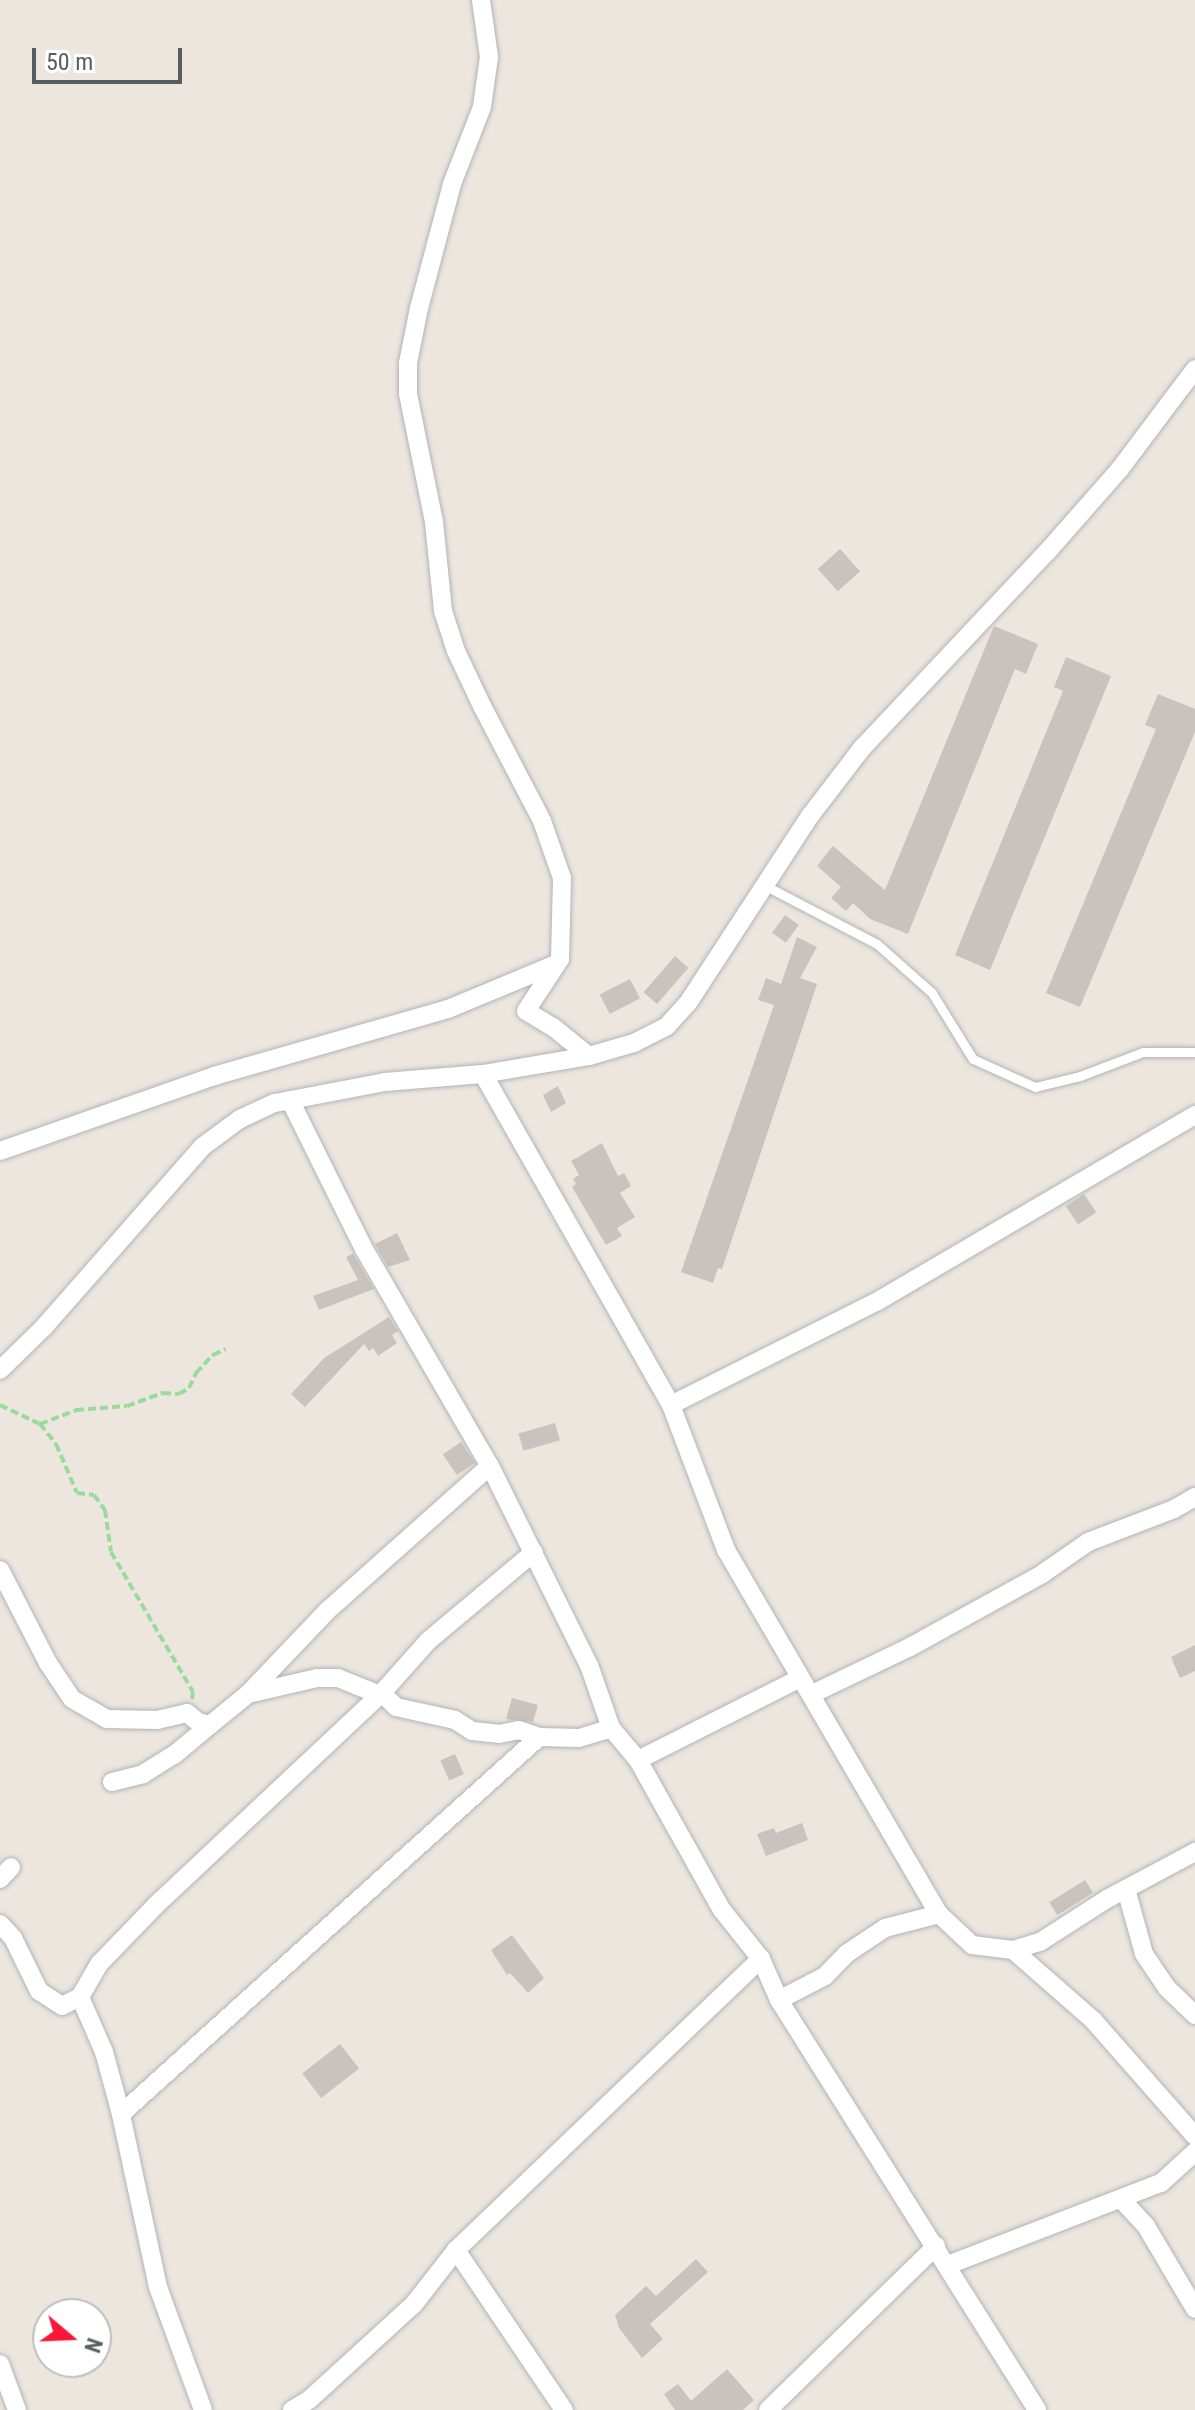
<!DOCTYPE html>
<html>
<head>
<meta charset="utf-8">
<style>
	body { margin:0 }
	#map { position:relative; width:1195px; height:2410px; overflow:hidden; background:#ede6de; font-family:"Roboto Condensed",sans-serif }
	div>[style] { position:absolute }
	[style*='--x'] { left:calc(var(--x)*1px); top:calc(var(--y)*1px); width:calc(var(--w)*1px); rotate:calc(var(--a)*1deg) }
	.building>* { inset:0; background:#cac3bd; transform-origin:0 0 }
	.path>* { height:4px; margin-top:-2px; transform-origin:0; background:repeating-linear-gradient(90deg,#99db9b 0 8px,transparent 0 12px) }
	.roads { filter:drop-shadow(0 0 2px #b0b5b8) drop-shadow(0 0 2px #b0b5b8) }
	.service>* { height:9px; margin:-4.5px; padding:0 4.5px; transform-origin:4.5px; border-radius:4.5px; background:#fff }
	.minor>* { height:18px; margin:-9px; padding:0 9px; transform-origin:9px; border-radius:9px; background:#fff }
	span { translate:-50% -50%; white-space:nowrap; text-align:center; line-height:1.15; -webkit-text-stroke:7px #fff; paint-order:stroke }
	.north { position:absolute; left:32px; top:2298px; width:80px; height:80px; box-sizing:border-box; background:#fff; border:2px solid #bcbfc0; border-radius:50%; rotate:109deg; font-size:22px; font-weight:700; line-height:32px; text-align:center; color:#575e61 }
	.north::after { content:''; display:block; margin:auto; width:28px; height:36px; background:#fb1639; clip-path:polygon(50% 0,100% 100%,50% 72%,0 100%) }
	.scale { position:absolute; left:32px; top:48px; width:150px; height:36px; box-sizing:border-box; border:4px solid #575e61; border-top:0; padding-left:10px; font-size:24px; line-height:28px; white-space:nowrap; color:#575e61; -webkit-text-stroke:6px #fff; paint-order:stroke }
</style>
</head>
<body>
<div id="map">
	<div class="building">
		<div style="left:840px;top:549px;width:30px;height:30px;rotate:48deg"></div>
		<div style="clip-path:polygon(994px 626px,1038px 644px,1026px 674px,1015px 669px,908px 934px,870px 919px,853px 903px,846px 911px,831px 898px,841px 887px,817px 866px,833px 846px,885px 890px)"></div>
		<div style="clip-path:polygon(1066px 657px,1111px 676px,990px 970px,955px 955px,1063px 691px,1054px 687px)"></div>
		<div style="clip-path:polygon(1158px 694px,1195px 709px,1195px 732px,1080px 1007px,1046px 993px,1156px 729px,1145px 725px)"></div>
		<div style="left:785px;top:915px;width:17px;height:22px;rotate:36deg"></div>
		<div style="clip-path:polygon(797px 937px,817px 947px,800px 978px,817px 984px,722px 1269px,718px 1268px,713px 1283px,681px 1272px,774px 1005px,758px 1000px,766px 978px,781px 984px)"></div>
		<div style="left:675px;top:956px;width:18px;height:48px;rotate:41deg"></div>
		<div style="left:630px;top:979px;width:22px;height:34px;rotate:63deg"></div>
		<div style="clip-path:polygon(558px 1086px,566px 1103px,551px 1112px,543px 1095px)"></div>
		<div style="clip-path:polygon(602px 1143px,618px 1176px,624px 1173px,631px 1186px,620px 1193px,635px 1217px,617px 1228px,622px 1236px,606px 1245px,572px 1187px,576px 1184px,573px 1179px,579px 1175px,571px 1161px)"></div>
		<div style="left:1084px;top:1194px;width:22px;height:22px;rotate:56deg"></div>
		<div style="clip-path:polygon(397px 1233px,410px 1260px,388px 1267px,375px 1244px)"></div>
		<div style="clip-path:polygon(353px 1254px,374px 1289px,319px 1310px,313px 1296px,358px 1280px,346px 1257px)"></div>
		<div style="clip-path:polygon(389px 1317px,398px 1331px,392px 1335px,397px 1343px,378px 1356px,373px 1348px,369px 1351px,364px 1344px,305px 1407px,291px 1394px,324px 1358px)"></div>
		<div style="left:555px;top:1423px;width:18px;height:38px;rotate:74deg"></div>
		<div style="left:461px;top:1442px;width:25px;height:22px;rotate:56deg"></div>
		<div style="clip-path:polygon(1195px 1645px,1195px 1671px,1180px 1678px,1171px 1657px)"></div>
		<div style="clip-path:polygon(512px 1698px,538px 1705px,533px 1722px,506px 1719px)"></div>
		<div style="left:455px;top:1754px;width:22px;height:16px;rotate:66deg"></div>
		<div style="clip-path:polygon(802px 1823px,808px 1840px,766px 1856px,757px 1834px,774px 1828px,776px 1833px)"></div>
		<div style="left:1085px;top:1880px;width:15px;height:42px;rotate:58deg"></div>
		<div style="clip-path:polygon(512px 1935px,544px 1978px,528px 1993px,510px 1973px,507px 1975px,491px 1950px)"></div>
		<div style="left:340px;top:2044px;width:31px;height:48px;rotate:52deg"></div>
		<div style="clip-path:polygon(696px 2259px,708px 2272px,650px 2324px,663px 2339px,642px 2358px,619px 2328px,615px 2315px,646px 2286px,656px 2296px)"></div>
		<div style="clip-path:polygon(727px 2369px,754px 2400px,743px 2410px,675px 2410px,664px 2394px,678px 2384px,691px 2401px)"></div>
	</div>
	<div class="path">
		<div style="--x:0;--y:1405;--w:44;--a:25.4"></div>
		<div style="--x:40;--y:1424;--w:39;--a:-21"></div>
		<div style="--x:76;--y:1410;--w:51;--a:-4.5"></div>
		<div style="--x:127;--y:1406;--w:38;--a:-20"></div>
		<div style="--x:163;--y:1393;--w:16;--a:4"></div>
		<div style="--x:179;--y:1394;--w:12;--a:-31"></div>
		<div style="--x:189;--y:1388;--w:17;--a:-65"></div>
		<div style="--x:196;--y:1373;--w:25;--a:-47"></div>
		<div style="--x:213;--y:1355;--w:14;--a:-25"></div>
		<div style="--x:40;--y:1424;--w:26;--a:51"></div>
		<div style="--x:56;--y:1444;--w:53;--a:66.8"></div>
		<div style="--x:77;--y:1493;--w:17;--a:7"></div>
		<div style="--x:94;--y:1495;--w:19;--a:54"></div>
		<div style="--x:105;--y:1510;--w:42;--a:81.9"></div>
		<div style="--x:111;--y:1552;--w:162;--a:59.6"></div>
		<div style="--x:193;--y:1692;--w:7;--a:98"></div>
	</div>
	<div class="roads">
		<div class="service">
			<div style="--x:764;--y:885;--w:127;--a:27.6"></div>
			<div style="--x:877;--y:944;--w:74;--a:41.7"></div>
			<div style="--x:932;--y:993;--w:78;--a:58.2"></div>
			<div style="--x:973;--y:1059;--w:68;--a:24.3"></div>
			<div style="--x:1035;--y:1087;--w:46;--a:-13.7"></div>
			<div style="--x:1080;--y:1076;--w:67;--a:-20.9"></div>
			<div style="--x:1143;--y:1052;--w:52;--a:0"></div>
		</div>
		<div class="minor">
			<div style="--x:481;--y:0;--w:58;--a:82"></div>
			<div style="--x:489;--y:57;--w:50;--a:98"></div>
			<div style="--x:482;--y:107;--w:83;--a:111.3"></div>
			<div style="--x:452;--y:184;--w:128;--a:104.9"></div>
			<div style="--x:419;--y:308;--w:56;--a:101.3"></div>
			<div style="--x:408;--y:363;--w:31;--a:90"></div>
			<div style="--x:408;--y:394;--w:131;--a:78.5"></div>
			<div style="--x:434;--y:522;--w:89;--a:84.2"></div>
			<div style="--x:443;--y:611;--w:42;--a:72"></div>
			<div style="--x:456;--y:651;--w:61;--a:64.7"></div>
			<div style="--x:482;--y:706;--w:130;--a:62.4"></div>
			<div style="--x:542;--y:821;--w:60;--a:70.7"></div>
			<div style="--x:562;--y:878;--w:81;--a:91.4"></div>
			<div style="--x:560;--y:959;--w:62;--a:123.2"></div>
			<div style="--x:526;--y:1011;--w:31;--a:31"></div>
			<div style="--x:553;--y:1027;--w:46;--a:38.9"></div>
			<div style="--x:483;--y:1074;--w:381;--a:60.4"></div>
			<div style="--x:671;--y:1405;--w:155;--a:69.2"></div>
			<div style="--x:726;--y:1550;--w:422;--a:59.7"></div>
			<div style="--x:939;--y:1914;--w:45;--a:43.2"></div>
			<div style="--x:972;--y:1945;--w:41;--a:7"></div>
			<div style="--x:1013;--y:1950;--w:28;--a:-17"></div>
			<div style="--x:1040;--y:1942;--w:80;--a:-32.7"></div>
			<div style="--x:1107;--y:1899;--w:100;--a:-28.1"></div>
			<div style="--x:290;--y:1100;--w:166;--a:63.6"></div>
			<div style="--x:364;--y:1249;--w:251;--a:59.9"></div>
			<div style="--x:490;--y:1466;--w:222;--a:63.6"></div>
			<div style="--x:589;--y:1665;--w:67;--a:70.8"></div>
			<div style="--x:611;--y:1728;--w:42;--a:49.8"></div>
			<div style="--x:638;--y:1760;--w:172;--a:60.8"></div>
			<div style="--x:722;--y:1910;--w:63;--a:51.5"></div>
			<div style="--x:761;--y:1959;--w:45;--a:66.3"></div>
			<div style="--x:779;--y:2000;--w:484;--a:57.8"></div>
			<div style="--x:0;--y:1151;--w:227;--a:-19.3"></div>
			<div style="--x:214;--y:1076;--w:243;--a:-16"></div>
			<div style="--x:448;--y:1009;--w:117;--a:-22.6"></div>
			<div style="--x:0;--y:1370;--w:62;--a:-44.3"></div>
			<div style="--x:44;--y:1327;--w:240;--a:-48.7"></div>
			<div style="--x:202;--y:1147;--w:47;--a:-36.4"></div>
			<div style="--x:240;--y:1119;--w:38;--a:-25"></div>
			<div style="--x:275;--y:1103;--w:112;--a:-10.8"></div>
			<div style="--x:385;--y:1082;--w:98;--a:-4.7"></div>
			<div style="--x:483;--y:1074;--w:108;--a:-9.6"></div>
			<div style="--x:589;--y:1056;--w:47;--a:-16.1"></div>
			<div style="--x:634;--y:1043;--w:37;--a:-27"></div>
			<div style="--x:667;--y:1026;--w:31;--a:-48"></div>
			<div style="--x:688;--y:1003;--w:223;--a:-56.9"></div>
			<div style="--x:810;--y:816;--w:87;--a:-52.5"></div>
			<div style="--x:863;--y:747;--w:268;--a:-46.7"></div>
			<div style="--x:1047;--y:552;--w:111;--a:-48.7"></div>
			<div style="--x:1120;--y:469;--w:125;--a:-53.1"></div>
			<div style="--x:671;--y:1405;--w:232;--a:-26.7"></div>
			<div style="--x:878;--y:1301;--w:368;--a:-30.4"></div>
			<div style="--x:0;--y:1570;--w:105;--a:62.7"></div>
			<div style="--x:48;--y:1663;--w:43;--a:56.3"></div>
			<div style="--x:72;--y:1699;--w:40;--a:29.7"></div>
			<div style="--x:107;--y:1719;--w:50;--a:1.1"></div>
			<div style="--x:157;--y:1720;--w:31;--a:-13"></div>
			<div style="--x:187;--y:1713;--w:14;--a:39"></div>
			<div style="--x:198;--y:1722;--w:12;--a:14"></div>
			<div style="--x:210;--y:1725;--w:49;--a:-39.2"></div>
			<div style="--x:248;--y:1694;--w:115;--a:-46.4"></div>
			<div style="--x:327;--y:1611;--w:218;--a:-41.7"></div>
			<div style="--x:382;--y:1693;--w:20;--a:45"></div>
			<div style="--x:396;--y:1707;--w:60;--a:12.4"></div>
			<div style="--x:455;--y:1720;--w:20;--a:33"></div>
			<div style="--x:472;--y:1731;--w:27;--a:6"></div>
			<div style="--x:499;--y:1734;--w:20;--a:-11"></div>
			<div style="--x:519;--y:1730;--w:21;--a:19"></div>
			<div style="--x:248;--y:1694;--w:71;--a:-13.1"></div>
			<div style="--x:317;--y:1678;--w:21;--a:0"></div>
			<div style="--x:338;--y:1678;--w:45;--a:22"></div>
			<div style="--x:812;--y:1694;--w:109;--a:-25.6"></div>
			<div style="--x:910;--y:1647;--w:151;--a:-28.9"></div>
			<div style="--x:1042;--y:1574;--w:56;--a:-34.8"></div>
			<div style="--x:1088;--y:1542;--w:92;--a:-21"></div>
			<div style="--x:1174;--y:1509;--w:24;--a:-30"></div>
			<div style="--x:638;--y:1760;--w:182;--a:-26.8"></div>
			<div style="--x:112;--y:1782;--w:32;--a:-14"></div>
			<div style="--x:143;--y:1774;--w:36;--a:-32"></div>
			<div style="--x:174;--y:1755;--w:47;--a:-39.8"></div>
			<div style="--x:0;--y:1879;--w:16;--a:-47"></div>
			<div style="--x:1126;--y:1889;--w:67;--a:74.5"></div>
			<div style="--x:1144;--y:1954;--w:41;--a:55.9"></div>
			<div style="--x:1167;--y:1988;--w:39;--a:44"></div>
			<div style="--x:0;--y:1924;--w:19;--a:47"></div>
			<div style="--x:13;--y:1938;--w:59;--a:63.9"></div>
			<div style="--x:39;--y:1991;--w:27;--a:33"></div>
			<div style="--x:62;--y:2006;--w:20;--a:-27"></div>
			<div style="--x:80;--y:1997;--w:39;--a:-60"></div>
			<div style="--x:100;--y:1963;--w:79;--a:-46"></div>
			<div style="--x:155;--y:1906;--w:308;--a:-43.2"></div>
			<div style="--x:380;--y:1695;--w:72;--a:-48.4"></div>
			<div style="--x:428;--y:1641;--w:138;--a:-40"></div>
			<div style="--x:1013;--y:1950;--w:106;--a:41.2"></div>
			<div style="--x:1093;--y:2020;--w:154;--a:48.7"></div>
			<div style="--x:80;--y:1997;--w:60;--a:66.4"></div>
			<div style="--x:104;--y:2052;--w:64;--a:74.7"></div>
			<div style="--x:779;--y:2000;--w:52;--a:-27.6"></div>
			<div style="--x:825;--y:1976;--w:30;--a:-46"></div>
			<div style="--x:846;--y:1954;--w:47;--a:-33.7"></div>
			<div style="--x:885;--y:1928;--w:56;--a:-14.5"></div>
			<div style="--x:1121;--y:2199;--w:37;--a:47"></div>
			<div style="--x:1146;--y:2226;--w:96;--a:59.4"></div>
			<div style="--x:456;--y:2250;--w:193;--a:56"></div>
			<div style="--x:948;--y:2265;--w:228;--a:-21.1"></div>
			<div style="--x:1161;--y:2183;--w:46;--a:-42.4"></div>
			<div style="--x:0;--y:2364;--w:49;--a:69.7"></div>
			<div style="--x:203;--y:2410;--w:131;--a:-110.1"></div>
			<div style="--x:158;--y:2287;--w:177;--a:-102.1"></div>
			<div style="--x:121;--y:2114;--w:563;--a:-42.05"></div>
			<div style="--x:539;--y:1737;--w:40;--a:1.4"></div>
			<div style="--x:579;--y:1738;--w:34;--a:-17"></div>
			<div style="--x:292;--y:2410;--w:21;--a:-31"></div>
			<div style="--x:310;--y:2399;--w:141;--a:-42.4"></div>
			<div style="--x:414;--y:2304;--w:68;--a:-52.1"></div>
			<div style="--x:456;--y:2250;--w:422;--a:-43.7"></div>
			<div style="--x:768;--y:2410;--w:235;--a:-44.3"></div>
		</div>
	</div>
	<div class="north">N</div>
	<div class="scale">50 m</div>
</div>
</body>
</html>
